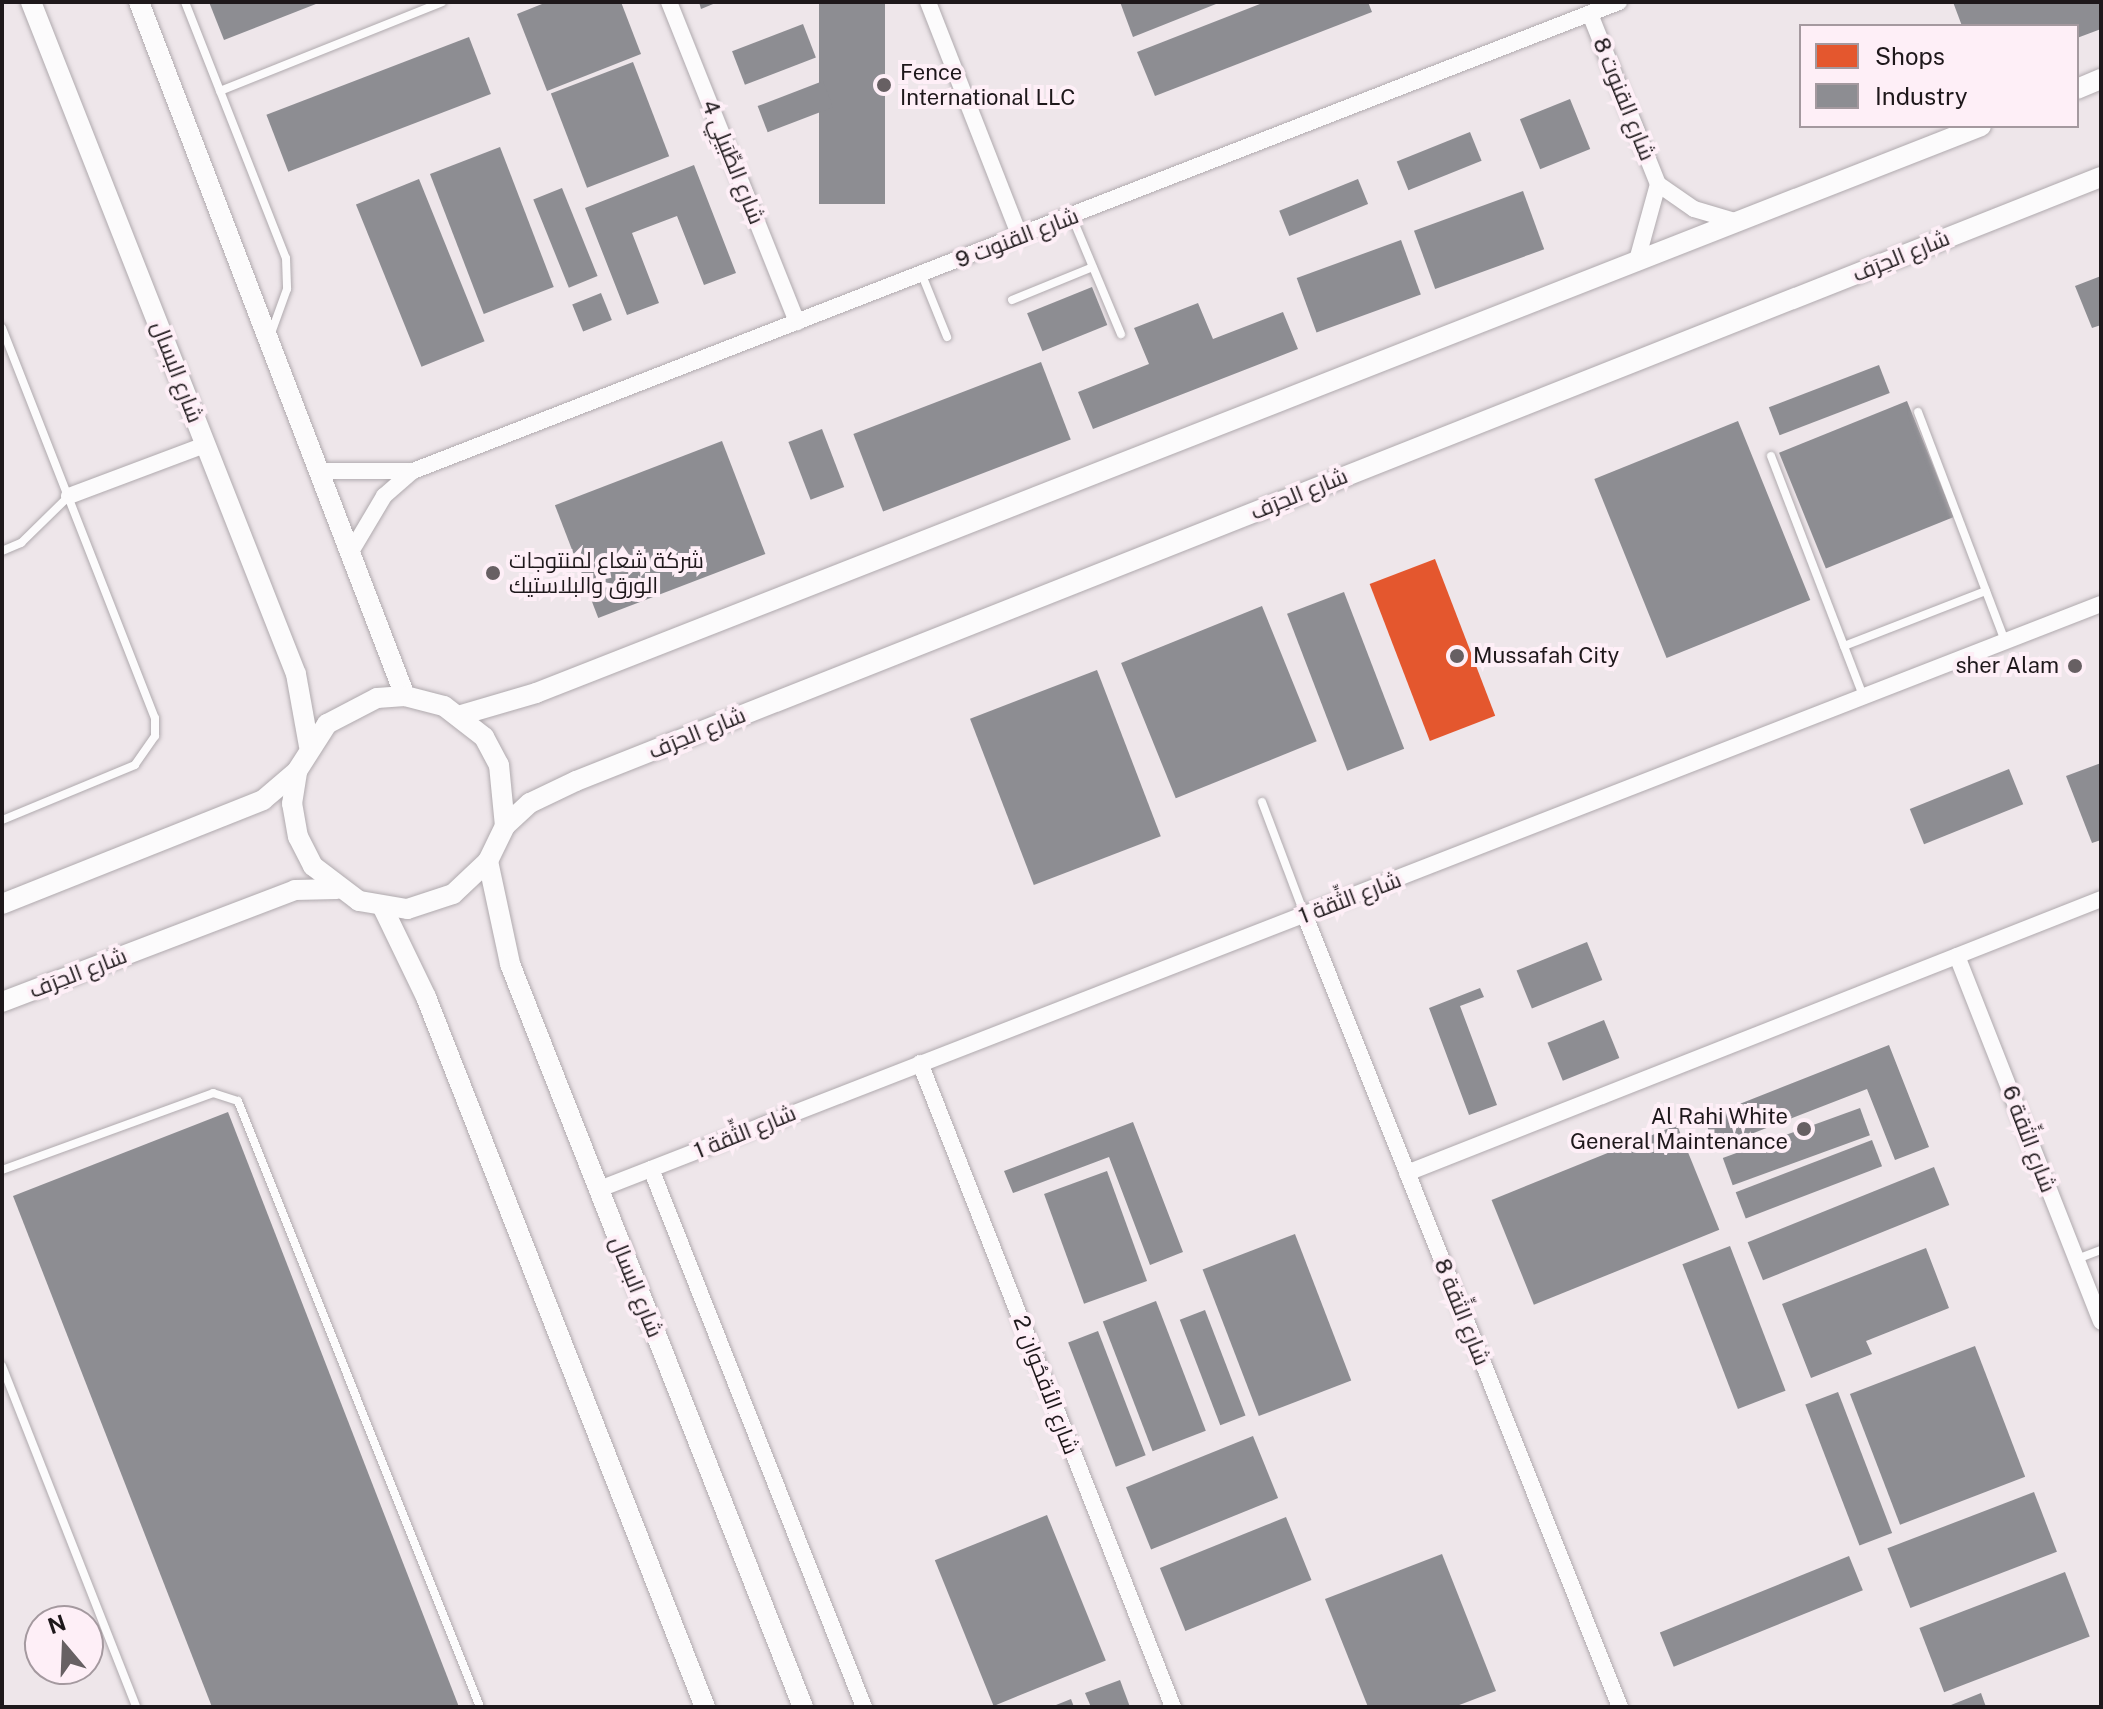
<!DOCTYPE html>
<html>
<head>
<meta charset="utf-8">
<style>
	body { margin:0 }
	#map { position:relative; width:2103px; height:1709px; overflow:hidden; background:#eee6ea; font-family:"Public Sans",Cairo,sans-serif }
	div>[style] { position:absolute }
	[style*='--x'] { left:calc(var(--x)*1px); top:calc(var(--y)*1px); width:calc(var(--w)*1px); rotate:calc(var(--a)*1deg) }
	.shops>* { inset:0; background:#e4572e; transform-origin:0 0 }
	.industry>* { inset:0; background:#8d8d92; transform-origin:0 0 }
	.roads { filter:drop-shadow(0 0 2px #b0aaae) drop-shadow(0 0 2px #b0aaae) }
	.service>* { height:8px; margin:-4px; padding:0 4px; transform-origin:4px; border-radius:4px; background:#fcfbfc }
	.minor>* { height:16px; margin:-8px; padding:0 8px; transform-origin:8px; border-radius:8px; background:#fcfbfc }
	.tertiary>* { height:20px; margin:-10px; padding:0 10px; transform-origin:10px; border-radius:10px; background:#fcfbfc }
	.dots>* { width:22px; height:22px; translate:-50% -50%; box-sizing:border-box; border:4px solid #feeff7; border-radius:50% }
	span { translate:-50% -50%; white-space:nowrap; text-align:center; line-height:1.15; -webkit-text-stroke:8px #feeff7; paint-order:stroke }
	.poi-label { font-size:22px; color:#1e181b }
	.left { translate:0 -50%; text-align:left }
	.right { translate:-100% -50%; text-align:right }
	.street-label { font-size:22px; color:#1e181b }
	.frame { position:absolute; inset:0; border:4px solid #1e181b; pointer-events:none }
	.legend { position:absolute; left:1799px; top:24px; width:280px; height:104px; box-sizing:border-box; background:#feeff7; border:2px solid #a4999f; margin:0; padding:10px 14px; list-style:none; font-size:24px; color:#1e181b }
	.legend li { display:flex; align-items:center; gap:16px; height:40px }
	.legend b { width:40px; border:2px solid #a4999f }
	.north { position:absolute; left:24px; top:1605px; width:80px; height:80px; box-sizing:border-box; background:#feeff7; border:2px solid #a4999f; border-radius:50%; rotate:341deg; font-size:22px; font-weight:700; line-height:32px; text-align:center; color:#1e181b }
	.north::after { content:''; display:block; margin:auto; width:28px; height:36px; background:#676063; clip-path:polygon(50% 0,100% 100%,50% 72%,0 100%) }
</style>
</head>
<body>
<div id="map">
	<div class="shops">
		<div style="left:1435px;top:559px;width:168px;height:70px;rotate:69deg"></div>
	</div>
	<div class="industry">
		<div style="clip-path:polygon(209px 2px,321px 2px,224px 40px)"></div>
		<div style="clip-path:polygon(547px 2px,621px 2px,641px 54px,547px 91px,517px 14px)"></div>
		<div style="clip-path:polygon(699px 2px,718px 2px,701px 9px)"></div>
		<div style="left:819px;top:2px;width:66px;height:202px"></div>
		<div style="clip-path:polygon(1120px 2px,1221px 2px,1133px 37px)"></div>
		<div style="clip-path:polygon(1265px 2px,1368px 2px,1372px 12px,1155px 96px,1137px 52px)"></div>
		<div style="clip-path:polygon(1953px 2px,2101px 2px,2101px 29px,2077px 38px,2077px 26px,1962px 26px)"></div>
		<div style="left:803px;top:24px;width:36px;height:76px;rotate:69deg"></div>
		<div style="left:469px;top:37px;width:61px;height:217px;rotate:69deg"></div>
		<div style="left:633px;top:62px;width:101px;height:88px;rotate:69deg"></div>
		<div style="left:823px;top:81px;width:28px;height:70px;rotate:69deg"></div>
		<div style="left:1570px;top:99px;width:54px;height:54px;rotate:68deg"></div>
		<div style="left:1470px;top:132px;width:31px;height:79px;rotate:68deg"></div>
		<div style="left:500px;top:147px;width:150px;height:75px;rotate:69deg"></div>
		<div style="clip-path:polygon(694px 165px,736px 273px,704px 285px,677px 216px,632px 233px,659px 303px,627px 315px,585px 208px)"></div>
		<div style="left:419px;top:179px;width:175px;height:68px;rotate:68deg"></div>
		<div style="left:1358px;top:179px;width:27px;height:85px;rotate:68deg"></div>
		<div style="left:562px;top:188px;width:95px;height:31px;rotate:68deg"></div>
		<div style="left:1523px;top:191px;width:62px;height:116px;rotate:70deg"></div>
		<div style="left:1401px;top:240px;width:58px;height:111px;rotate:70deg"></div>
		<div style="clip-path:polygon(2101px 276px,2101px 325px,2092px 328px,2075px 286px)"></div>
		<div style="left:1092px;top:287px;width:41px;height:70px;rotate:68deg"></div>
		<div style="left:601px;top:293px;width:29px;height:31px;rotate:68deg"></div>
		<div style="clip-path:polygon(1198px 303px,1213px 339px,1283px 312px,1298px 349px,1093px 429px,1078px 392px,1149px 364px,1134px 328px)"></div>
		<div style="left:1041px;top:362px;width:83px;height:201px;rotate:69deg"></div>
		<div style="left:1879px;top:365px;width:30px;height:118px;rotate:69deg"></div>
		<div style="left:1907px;top:401px;width:125px;height:138px;rotate:68deg"></div>
		<div style="left:1738px;top:421px;width:193px;height:155px;rotate:68deg"></div>
		<div style="left:822px;top:429px;width:62px;height:36px;rotate:69deg"></div>
		<div style="left:722px;top:441px;width:121px;height:179px;rotate:69deg"></div>
		<div style="left:1344px;top:592px;width:168px;height:61px;rotate:69deg"></div>
		<div style="left:1262px;top:606px;width:146px;height:152px;rotate:68deg"></div>
		<div style="left:1097px;top:670px;width:178px;height:136px;rotate:69deg"></div>
		<div style="clip-path:polygon(2101px 763px,2101px 840px,2092px 843px,2066px 776px)"></div>
		<div style="left:2009px;top:769px;width:38px;height:107px;rotate:68deg"></div>
		<div style="left:1587px;top:942px;width:41px;height:76px;rotate:68deg"></div>
		<div style="clip-path:polygon(1480px 988px,1484px 997px,1460px 1006px,1497px 1105px,1469px 1115px,1429px 1008px)"></div>
		<div style="left:1604px;top:1020px;width:41px;height:61px;rotate:68deg"></div>
		<div style="clip-path:polygon(1889px 1045px,1929px 1147px,1895px 1160px,1867px 1089px,1715px 1148px,1704px 1118px)"></div>
		<div style="left:1860px;top:1108px;width:29px;height:146px;rotate:70deg"></div>
		<div style="clip-path:polygon(228px 1112px,459px 1707px,212px 1707px,13px 1196px)"></div>
		<div style="clip-path:polygon(1133px 1122px,1183px 1252px,1150px 1265px,1109px 1157px,1013px 1193px,1004px 1171px)"></div>
		<div style="left:1677px;top:1125px;width:113px;height:200px;rotate:68deg"></div>
		<div style="left:1872px;top:1140px;width:28px;height:146px;rotate:69deg"></div>
		<div style="left:1934px;top:1167px;width:41px;height:201px;rotate:68deg"></div>
		<div style="left:1107px;top:1171px;width:117px;height:67px;rotate:70deg"></div>
		<div style="left:1295px;top:1234px;width:157px;height:99px;rotate:69deg"></div>
		<div style="left:1730px;top:1246px;width:155px;height:51px;rotate:69deg"></div>
		<div style="clip-path:polygon(1926px 1248px,1949px 1308px,1866px 1341px,1872px 1354px,1811px 1378px,1782px 1304px)"></div>
		<div style="left:1156px;top:1301px;width:139px;height:57px;rotate:69deg"></div>
		<div style="left:1205px;top:1310px;width:113px;height:27px;rotate:69deg"></div>
		<div style="left:1098px;top:1331px;width:133px;height:32px;rotate:69deg"></div>
		<div style="left:1975px;top:1346px;width:140px;height:134px;rotate:69deg"></div>
		<div style="left:1838px;top:1392px;width:151px;height:35px;rotate:69deg"></div>
		<div style="left:1253px;top:1436px;width:67px;height:137px;rotate:68deg"></div>
		<div style="left:2034px;top:1492px;width:64px;height:157px;rotate:69deg"></div>
		<div style="left:1047px;top:1515px;width:157px;height:121px;rotate:68deg"></div>
		<div style="left:1286px;top:1517px;width:68px;height:136px;rotate:68deg"></div>
		<div style="clip-path:polygon(1442px 1554px,1496px 1691px,1454px 1707px,1368px 1707px,1325px 1599px)"></div>
		<div style="left:1849px;top:1556px;width:37px;height:204px;rotate:68deg"></div>
		<div style="left:2065px;top:1572px;width:69px;height:156px;rotate:69deg"></div>
		<div style="clip-path:polygon(1120px 1680px,1130px 1707px,1091px 1707px,1085px 1693px)"></div>
		<div style="clip-path:polygon(1981px 1693px,1986px 1707px,1946px 1707px)"></div>
		<div style="clip-path:polygon(1071px 1699px,1074px 1707px,1051px 1707px)"></div>
	</div>
	<div class="roads">
		<div class="service">
			<div style="--x:185;--y:2;--w:275;--a:68.5"></div>
			<div style="--x:286;--y:258;--w:31;--a:88"></div>
			<div style="--x:287;--y:289;--w:50;--a:109.9"></div>
			<div style="--x:220;--y:91;--w:239;--a:-21.8"></div>
			<div style="--x:1072;--y:217;--w:127;--a:67.3"></div>
			<div style="--x:922;--y:275;--w:67;--a:68"></div>
			<div style="--x:1012;--y:300;--w:87;--a:-22.2"></div>
			<div style="--x:2;--y:328;--w:419;--a:68.6"></div>
			<div style="--x:155;--y:718;--w:18;--a:90"></div>
			<div style="--x:155;--y:736;--w:35;--a:125"></div>
			<div style="--x:135;--y:765;--w:144;--a:157.5"></div>
			<div style="--x:1918;--y:412;--w:245;--a:69.2"></div>
			<div style="--x:1771;--y:456;--w:257;--a:69"></div>
			<div style="--x:2;--y:551;--w:21;--a:-23"></div>
			<div style="--x:21;--y:543;--w:67;--a:-44.4"></div>
			<div style="--x:1844;--y:646;--w:152;--a:-21.2"></div>
			<div style="--x:1262;--y:802;--w:122;--a:69.3"></div>
			<div style="--x:2;--y:1170;--w:225;--a:-20"></div>
			<div style="--x:213;--y:1093;--w:26;--a:18"></div>
			<div style="--x:238;--y:1101;--w:653;--a:68.23"></div>
			<div style="--x:2077;--y:1259;--w:26;--a:-21"></div>
			<div style="--x:2;--y:1366;--w:366;--a:68.5"></div>
		</div>
		<div class="minor">
			<div style="--x:669;--y:2;--w:345;--a:68.2"></div>
			<div style="--x:928;--y:2;--w:252;--a:68.6"></div>
			<div style="--x:1590;--y:14;--w:183;--a:68.2"></div>
			<div style="--x:1658;--y:184;--w:79;--a:105.4"></div>
			<div style="--x:1658;--y:184;--w:44;--a:34.8"></div>
			<div style="--x:1694;--y:209;--w:43;--a:16.3"></div>
			<div style="--x:322;--y:471;--w:91;--a:0"></div>
			<div style="--x:413;--y:471;--w:1294;--a:-21.25"></div>
			<div style="--x:69;--y:496;--w:145;--a:-20.6"></div>
			<div style="--x:352;--y:550;--w:63;--a:-59.3"></div>
			<div style="--x:384;--y:496;--w:38;--a:-41"></div>
			<div style="--x:1305;--y:916;--w:851;--a:68.29"></div>
			<div style="--x:1957;--y:956;--w:393;--a:68.5"></div>
			<div style="--x:920;--y:1063;--w:692;--a:68.55"></div>
			<div style="--x:651;--y:1169;--w:579;--a:68.4"></div>
			<div style="--x:1407;--y:1173;--w:746;--a:-21.54"></div>
			<div style="--x:597;--y:1190;--w:1614;--a:-21.29"></div>
		</div>
		<div class="tertiary">
			<div style="--x:31;--y:2;--w:722;--a:68.48"></div>
			<div style="--x:296;--y:674;--w:73;--a:79.8"></div>
			<div style="--x:139;--y:2;--w:743;--a:69.03"></div>
			<div style="--x:2077;--y:89;--w:26;--a:-23"></div>
			<div style="--x:461;--y:715;--w:78;--a:-16.3"></div>
			<div style="--x:536;--y:693;--w:1552;--a:-21.42"></div>
			<div style="--x:505;--y:826;--w:34;--a:-43"></div>
			<div style="--x:530;--y:803;--w:51;--a:-25.6"></div>
			<div style="--x:576;--y:781;--w:1640;--a:-21.61"></div>
			<div style="--x:488;--y:861;--w:105;--a:77.9"></div>
			<div style="--x:510;--y:964;--w:799;--a:68.48"></div>
			<div style="--x:2;--y:904;--w:281;--a:-21.7"></div>
			<div style="--x:263;--y:800;--w:45;--a:-40.5"></div>
			<div style="--x:297;--y:771;--w:56;--a:-57.4"></div>
			<div style="--x:327;--y:724;--w:56;--a:-27.5"></div>
			<div style="--x:377;--y:698;--w:28;--a:-4"></div>
			<div style="--x:405;--y:696;--w:40;--a:14.4"></div>
			<div style="--x:444;--y:706;--w:51;--a:37.8"></div>
			<div style="--x:484;--y:737;--w:32;--a:62"></div>
			<div style="--x:499;--y:765;--w:61;--a:84.4"></div>
			<div style="--x:505;--y:826;--w:39;--a:116"></div>
			<div style="--x:488;--y:861;--w:48;--a:136.7"></div>
			<div style="--x:453;--y:894;--w:48;--a:161.9"></div>
			<div style="--x:407;--y:909;--w:49;--a:-170.5"></div>
			<div style="--x:359;--y:901;--w:58;--a:-142.7"></div>
			<div style="--x:313;--y:866;--w:33;--a:-117"></div>
			<div style="--x:298;--y:837;--w:34;--a:-100"></div>
			<div style="--x:292;--y:804;--w:33;--a:-81"></div>
			<div style="--x:383;--y:908;--w:99;--a:64.2"></div>
			<div style="--x:426;--y:997;--w:763;--a:68.55"></div>
			<div style="--x:2;--y:1002;--w:314;--a:-20.9"></div>
			<div style="--x:295;--y:890;--w:42;--a:-1.4"></div>
		</div>
	</div>
	<div class="dots">
		<div style="left:884px;top:85px;background:#676063"></div>
		<div style="left:493px;top:573px;background:#676063"></div>
		<div style="left:1457px;top:656px;background:#676063"></div>
		<div style="left:2075px;top:666px;background:#676063"></div>
		<div style="left:1804px;top:1129px;background:#676063"></div>
	</div>
	<div class="poi-label">
		<span class="left" style="left:900px;top:85px">Fence<br>International LLC</span>
		<span class="left" style="left:509px;top:573px">شركة شعاع لمنتوجات<br>الورق والبلاستيك</span>
		<span class="left" style="left:1473px;top:656px">Mussafah City</span>
		<span class="right" style="left:2059px;top:666px">sher Alam</span>
		<span class="right" style="left:1788px;top:1129px">Al Rahi White<br>General Maintenance</span>
	</div>
	<div class="street-label">
		<span style="left:1624px;top:99px;rotate:68deg">شارع القنوت 8</span>
		<span style="left:733px;top:162px;rotate:68deg">شارع الطِّبَيلِي 4</span>
		<span style="left:1017px;top:238px;rotate:-21deg">شارع القنوت 9</span>
		<span style="left:1901px;top:256px;rotate:-22deg">شارع الحِرَف</span>
		<span style="left:177px;top:372px;rotate:69deg">شارع البسال</span>
		<span style="left:1299px;top:494px;rotate:-22deg">شارع الحِرَف</span>
		<span style="left:697px;top:733px;rotate:-22deg">شارع الحِرَف</span>
		<span style="left:1350px;top:898px;rotate:-21deg">شارع الثِّقة 1</span>
		<span style="left:78px;top:973px;rotate:-21deg">شارع الحِرَف</span>
		<span style="left:745px;top:1132px;rotate:-22deg">شارع الثِّقة 1</span>
		<span style="left:2029px;top:1139px;rotate:69deg">شارع الثِّقة 6</span>
		<span style="left:636px;top:1287px;rotate:68deg">شارع البسال</span>
		<span style="left:1462px;top:1312px;rotate:68deg">شارع الثِّقة 8</span>
		<span style="left:1046px;top:1385px;rotate:69deg">شارع الأقحُوان 2</span>
	</div>
	<div class="frame"></div>
	<ul class="legend">
	<li><b style="height:22px;background:#e4572e"></b>Shops</li>
	<li><b style="height:22px;background:#8d8d92"></b>Industry</li>
	</ul>
	<div class="north">N</div>
</div>
</body>
</html>
